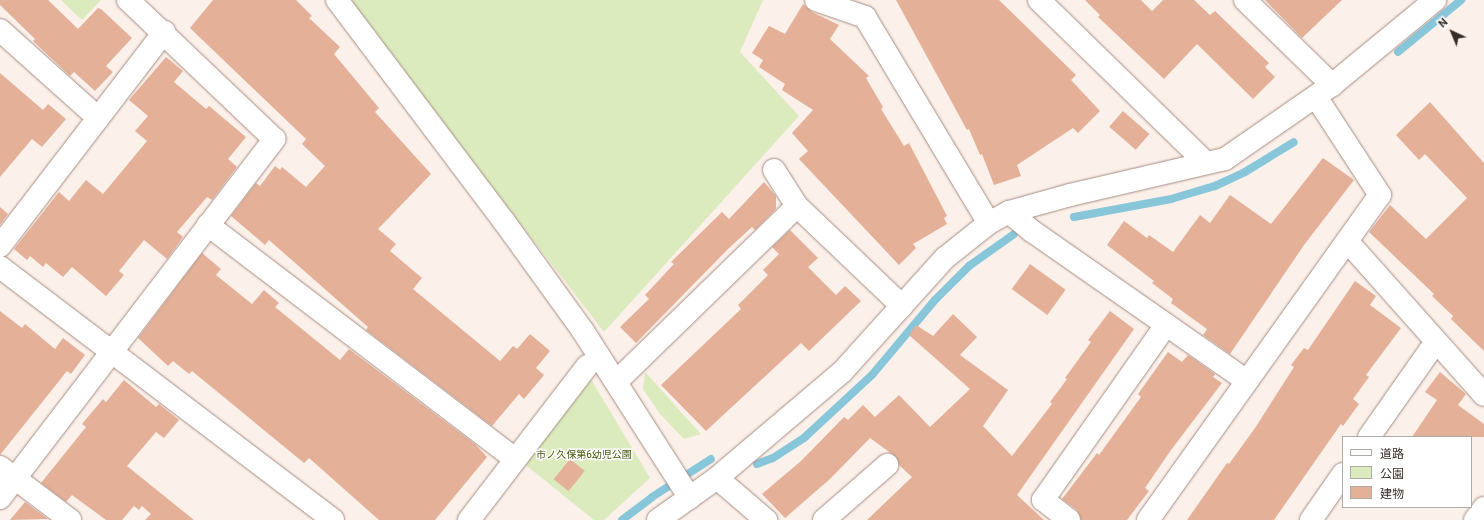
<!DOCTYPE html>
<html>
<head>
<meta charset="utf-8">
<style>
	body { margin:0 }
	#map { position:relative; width:1484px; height:520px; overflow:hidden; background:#fbf0ea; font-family:Roboto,"Noto Sans JP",sans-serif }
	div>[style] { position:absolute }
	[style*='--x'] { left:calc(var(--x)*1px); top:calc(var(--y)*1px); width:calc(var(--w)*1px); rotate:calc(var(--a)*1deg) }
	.green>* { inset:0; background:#dbebbe }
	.stream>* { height:8px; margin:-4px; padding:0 4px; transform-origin:4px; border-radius:4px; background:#88c6da }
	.building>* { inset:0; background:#e4b098; transform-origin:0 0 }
	.roads { filter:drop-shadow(0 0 1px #a78d82) drop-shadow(0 0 1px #a78d82) }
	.minor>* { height:22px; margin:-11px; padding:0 11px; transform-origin:11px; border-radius:11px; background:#fff }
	span { translate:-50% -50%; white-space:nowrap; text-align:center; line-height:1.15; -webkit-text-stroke:3px #fff; paint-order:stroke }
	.park-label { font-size:10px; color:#475a0f }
	.legend { position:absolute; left:1342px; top:436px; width:130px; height:72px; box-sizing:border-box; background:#fff; border:1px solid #afaba9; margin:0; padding:5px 7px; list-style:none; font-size:12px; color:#372d28 }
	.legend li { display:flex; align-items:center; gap:8px; height:20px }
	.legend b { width:20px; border:1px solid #afaba9 }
	.north { position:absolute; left:1432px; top:12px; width:40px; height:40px; -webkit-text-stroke:3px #fff; paint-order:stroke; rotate:316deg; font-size:11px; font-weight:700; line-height:16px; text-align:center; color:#372d28 }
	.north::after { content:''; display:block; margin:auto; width:14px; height:18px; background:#372d28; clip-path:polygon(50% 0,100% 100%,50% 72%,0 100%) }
</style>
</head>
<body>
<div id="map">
	<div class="green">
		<div style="clip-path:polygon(61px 0,101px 0,82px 20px)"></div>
		<div style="clip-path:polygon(348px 0,763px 0,740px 52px,799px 116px,604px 332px)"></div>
		<div style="clip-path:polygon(645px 372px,701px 434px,684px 439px,660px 414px,643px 389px)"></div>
		<div style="clip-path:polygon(589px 376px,650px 478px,604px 520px,594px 520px,522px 462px)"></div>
	</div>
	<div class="stream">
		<div style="--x:1398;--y:52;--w:82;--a:-39.5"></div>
		<div style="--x:1074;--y:217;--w:99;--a:-10.5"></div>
		<div style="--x:1171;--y:199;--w:46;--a:-16.5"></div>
		<div style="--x:1215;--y:186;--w:33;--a:-25"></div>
		<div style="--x:1245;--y:172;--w:57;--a:-31.5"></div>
		<div style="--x:757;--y:464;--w:17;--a:-21"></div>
		<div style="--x:773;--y:458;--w:38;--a:-33"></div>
		<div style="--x:805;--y:437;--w:91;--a:-42.8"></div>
		<div style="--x:872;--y:375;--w:98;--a:-50"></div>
		<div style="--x:935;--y:300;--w:48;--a:-45"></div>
		<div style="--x:969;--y:266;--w:55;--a:-35.4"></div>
		<div style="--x:622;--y:520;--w:38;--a:-37"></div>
		<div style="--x:652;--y:497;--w:70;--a:-32.8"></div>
	</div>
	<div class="building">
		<div style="clip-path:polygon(0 0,48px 0,78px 29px,98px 8px,101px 9px,132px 38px,106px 66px,113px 72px,95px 91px,74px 72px,70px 76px,33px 41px,35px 39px,0 5px)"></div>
		<div style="clip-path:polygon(213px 0,296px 0,312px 16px,309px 18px,340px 47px,334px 54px,379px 108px,375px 112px,431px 174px,378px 229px,396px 244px,390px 251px,422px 278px,413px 289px,500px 361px,513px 346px,517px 349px,530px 334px,550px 351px,536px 368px,544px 375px,524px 399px,519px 394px,492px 426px,366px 330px,368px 327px,269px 240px,265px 245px,231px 216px,256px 183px,260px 186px,275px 166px,280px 170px,282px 167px,306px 187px,325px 166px,302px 144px,306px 139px,190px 28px)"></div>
		<div style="clip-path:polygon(896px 0,999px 0,1076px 75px,1071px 80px,1100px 111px,1078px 133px,1073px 128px,1017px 165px,1021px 176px,994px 185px,982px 154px,980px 155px,969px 129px,967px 130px)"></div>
		<div style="clip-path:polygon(1085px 0,1141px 0,1152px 11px,1163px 0,1194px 0,1210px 15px,1215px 11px,1269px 63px,1265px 67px,1275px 77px,1253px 99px,1197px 44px,1164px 79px,1098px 17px,1100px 15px)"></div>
		<div style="clip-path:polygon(1265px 0,1342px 0,1302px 38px)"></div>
		<div style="clip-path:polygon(803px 4px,812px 12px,839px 25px,830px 39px,869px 76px,866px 78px,883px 107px,881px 109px,904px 146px,909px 143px,947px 216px,944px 218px,947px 224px,913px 244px,916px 248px,899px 265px,799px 159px,808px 151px,792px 133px,813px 110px,782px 90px,785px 84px,759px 67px,763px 60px,752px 53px,769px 26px,785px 34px)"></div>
		<div style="clip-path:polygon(166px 57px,183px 71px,174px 82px,206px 109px,209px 106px,246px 137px,228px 159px,237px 167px,212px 200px,207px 197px,177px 232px,183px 237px,167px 259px,144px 240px,119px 271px,124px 275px,106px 296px,72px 267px,63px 277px,46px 263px,43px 267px,30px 256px,27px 260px,14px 249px,59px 192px,69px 201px,86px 180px,103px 194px,147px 141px,135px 131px,148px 116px,129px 100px)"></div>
		<div style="clip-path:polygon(0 73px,43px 110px,48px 104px,66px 119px,42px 147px,32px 139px,0 177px)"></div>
		<div style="clip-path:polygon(1430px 102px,1484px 163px,1484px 351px,1451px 319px,1453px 316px,1432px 296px,1434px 294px,1369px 232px,1390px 205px,1426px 239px,1467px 198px,1425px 154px,1419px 160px,1396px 135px)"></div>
		<div style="left:1123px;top:111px;width:35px;height:21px;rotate:41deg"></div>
		<div style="clip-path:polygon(1323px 158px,1354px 180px,1304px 245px,1230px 354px,1203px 335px,1207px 329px,1171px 303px,1173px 299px,1152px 283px,1154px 281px,1107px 245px,1124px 221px,1147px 238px,1149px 235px,1173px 252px,1200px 215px,1210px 223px,1230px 195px,1271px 224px)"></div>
		<div style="clip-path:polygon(764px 182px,776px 196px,776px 209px,755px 230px,752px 227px,728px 249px,636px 343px,620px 327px,649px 299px,645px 295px,674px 264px,671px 262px,722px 212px,729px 219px)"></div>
		<div style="clip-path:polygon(0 207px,8px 214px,0 225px)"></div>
		<div style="clip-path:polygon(790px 230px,818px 258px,808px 267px,836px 295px,845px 286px,861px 301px,809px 351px,801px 343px,706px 431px,661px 385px,741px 309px,738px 305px,768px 275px,763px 270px,779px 254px,772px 247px)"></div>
		<div style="clip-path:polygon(202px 253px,221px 269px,216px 275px,252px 304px,264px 290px,279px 303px,275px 307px,340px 360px,349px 349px,476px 445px,487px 457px,435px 520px,379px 520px,309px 458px,304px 463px,192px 371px,189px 374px,173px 361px,168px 366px,138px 338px)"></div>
		<div style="left:1030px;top:264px;width:44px;height:31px;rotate:36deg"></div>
		<div style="clip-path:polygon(1355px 281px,1376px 296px,1370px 305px,1401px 328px,1366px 375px,1369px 377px,1353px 399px,1359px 404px,1343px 426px,1341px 424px,1274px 520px,1187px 520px,1227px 463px,1229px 464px,1255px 428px,1294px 367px,1291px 365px,1304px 348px,1308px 350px)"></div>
		<div style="clip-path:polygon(0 311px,22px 328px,25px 324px,55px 349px,63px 338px,85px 355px,71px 374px,67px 371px,0 455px)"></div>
		<div style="clip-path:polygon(1110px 311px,1134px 329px,1017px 495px,1044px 520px,867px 520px,912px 477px,899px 465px,896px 457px,870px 438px,830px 479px,785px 518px,762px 494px,801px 461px,844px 417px,848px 420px,863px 405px,875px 417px,899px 395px,930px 427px,970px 389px,909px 335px,916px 325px,933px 336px,953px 314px,977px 337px,960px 355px,1008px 390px,983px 426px,1012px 456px,1052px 404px,1050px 402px,1067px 379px,1065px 378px,1091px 342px,1088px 340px)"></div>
		<div style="clip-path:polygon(1168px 352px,1182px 362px,1188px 355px,1215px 374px,1213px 377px,1222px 383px,1171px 450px,1145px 488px,1149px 491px,1127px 520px,1081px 520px,1077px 510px,1062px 499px,1097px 453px,1099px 455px,1141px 397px,1138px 394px)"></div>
		<div style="clip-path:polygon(1440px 372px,1466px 394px,1458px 405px,1484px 424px,1484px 437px,1412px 437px,1437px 400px,1425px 392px)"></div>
		<div style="clip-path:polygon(124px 380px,156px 407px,159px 404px,179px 420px,164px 438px,156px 432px,127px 466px,194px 520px,145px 520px,151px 514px,142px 506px,139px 510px,134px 506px,122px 520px,106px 520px,72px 495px,66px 502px,41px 483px,86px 427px,82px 424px,103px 399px,106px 402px)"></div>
		<div style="left:570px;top:459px;width:19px;height:26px;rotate:39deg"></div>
		<div style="clip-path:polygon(25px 502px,48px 519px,10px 520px)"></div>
	</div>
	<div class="roads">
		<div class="minor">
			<div style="--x:337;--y:0;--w:276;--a:53"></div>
			<div style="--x:503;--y:220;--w:137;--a:54.2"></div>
			<div style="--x:583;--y:331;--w:198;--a:57.4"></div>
			<div style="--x:816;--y:0;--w:52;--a:19.1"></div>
			<div style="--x:865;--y:17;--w:240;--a:59"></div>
			<div style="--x:1039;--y:0;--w:233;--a:44.3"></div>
			<div style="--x:1245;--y:0;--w:122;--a:44.3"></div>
			<div style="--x:0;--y:30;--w:132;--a:41.9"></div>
			<div style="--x:774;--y:170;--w:43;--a:57.4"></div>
			<div style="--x:1009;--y:212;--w:30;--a:40"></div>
			<div style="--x:1032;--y:231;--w:262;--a:34.9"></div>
			<div style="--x:208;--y:225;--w:386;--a:37.3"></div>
			<div style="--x:1347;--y:241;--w:206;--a:48.3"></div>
			<div style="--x:0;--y:246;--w:270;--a:-52.5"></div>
			<div style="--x:0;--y:267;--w:418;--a:37.2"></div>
			<div style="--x:616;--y:382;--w:252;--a:-44.2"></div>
			<div style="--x:797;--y:206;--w:145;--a:43.6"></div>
			<div style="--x:1369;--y:437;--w:115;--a:-54.9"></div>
			<div style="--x:0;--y:467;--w:88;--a:37.1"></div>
			<div style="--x:717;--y:478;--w:65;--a:40.6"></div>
			<div style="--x:0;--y:498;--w:452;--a:-52.6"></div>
			<div style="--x:274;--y:139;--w:202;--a:-136.4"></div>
			<div style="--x:469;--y:520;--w:194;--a:-52.5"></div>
			<div style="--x:658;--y:520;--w:72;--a:-35.4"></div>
			<div style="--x:717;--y:478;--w:164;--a:-40.3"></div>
			<div style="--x:842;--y:372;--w:154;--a:-47.9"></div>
			<div style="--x:945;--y:258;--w:56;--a:-38.5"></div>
			<div style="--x:989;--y:223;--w:23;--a:-29"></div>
			<div style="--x:1009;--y:212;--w:63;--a:-15.6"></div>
			<div style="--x:1070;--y:195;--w:159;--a:-13.1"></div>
			<div style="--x:1225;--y:159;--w:130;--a:-34.7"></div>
			<div style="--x:1332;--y:85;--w:134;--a:-39.5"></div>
			<div style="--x:824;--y:520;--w:84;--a:-41.1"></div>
			<div style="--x:1069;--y:520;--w:33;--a:-142"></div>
			<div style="--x:1043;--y:500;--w:214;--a:-54.9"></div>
			<div style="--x:1148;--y:520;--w:399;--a:-54.5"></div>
			<div style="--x:1380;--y:195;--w:117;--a:-123.1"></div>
			<div style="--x:1311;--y:520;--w:56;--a:-55.2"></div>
			<div style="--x:1475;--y:520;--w:15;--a:-53"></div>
		</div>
	</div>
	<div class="park-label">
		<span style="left:584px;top:455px">市ノ久保第6幼児公園</span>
	</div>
	<ul class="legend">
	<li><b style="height:5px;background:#fff"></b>道路</li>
	<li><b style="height:11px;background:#dbebbe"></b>公園</li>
	<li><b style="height:11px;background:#e4b098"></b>建物</li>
	</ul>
	<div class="north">N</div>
</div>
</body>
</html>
